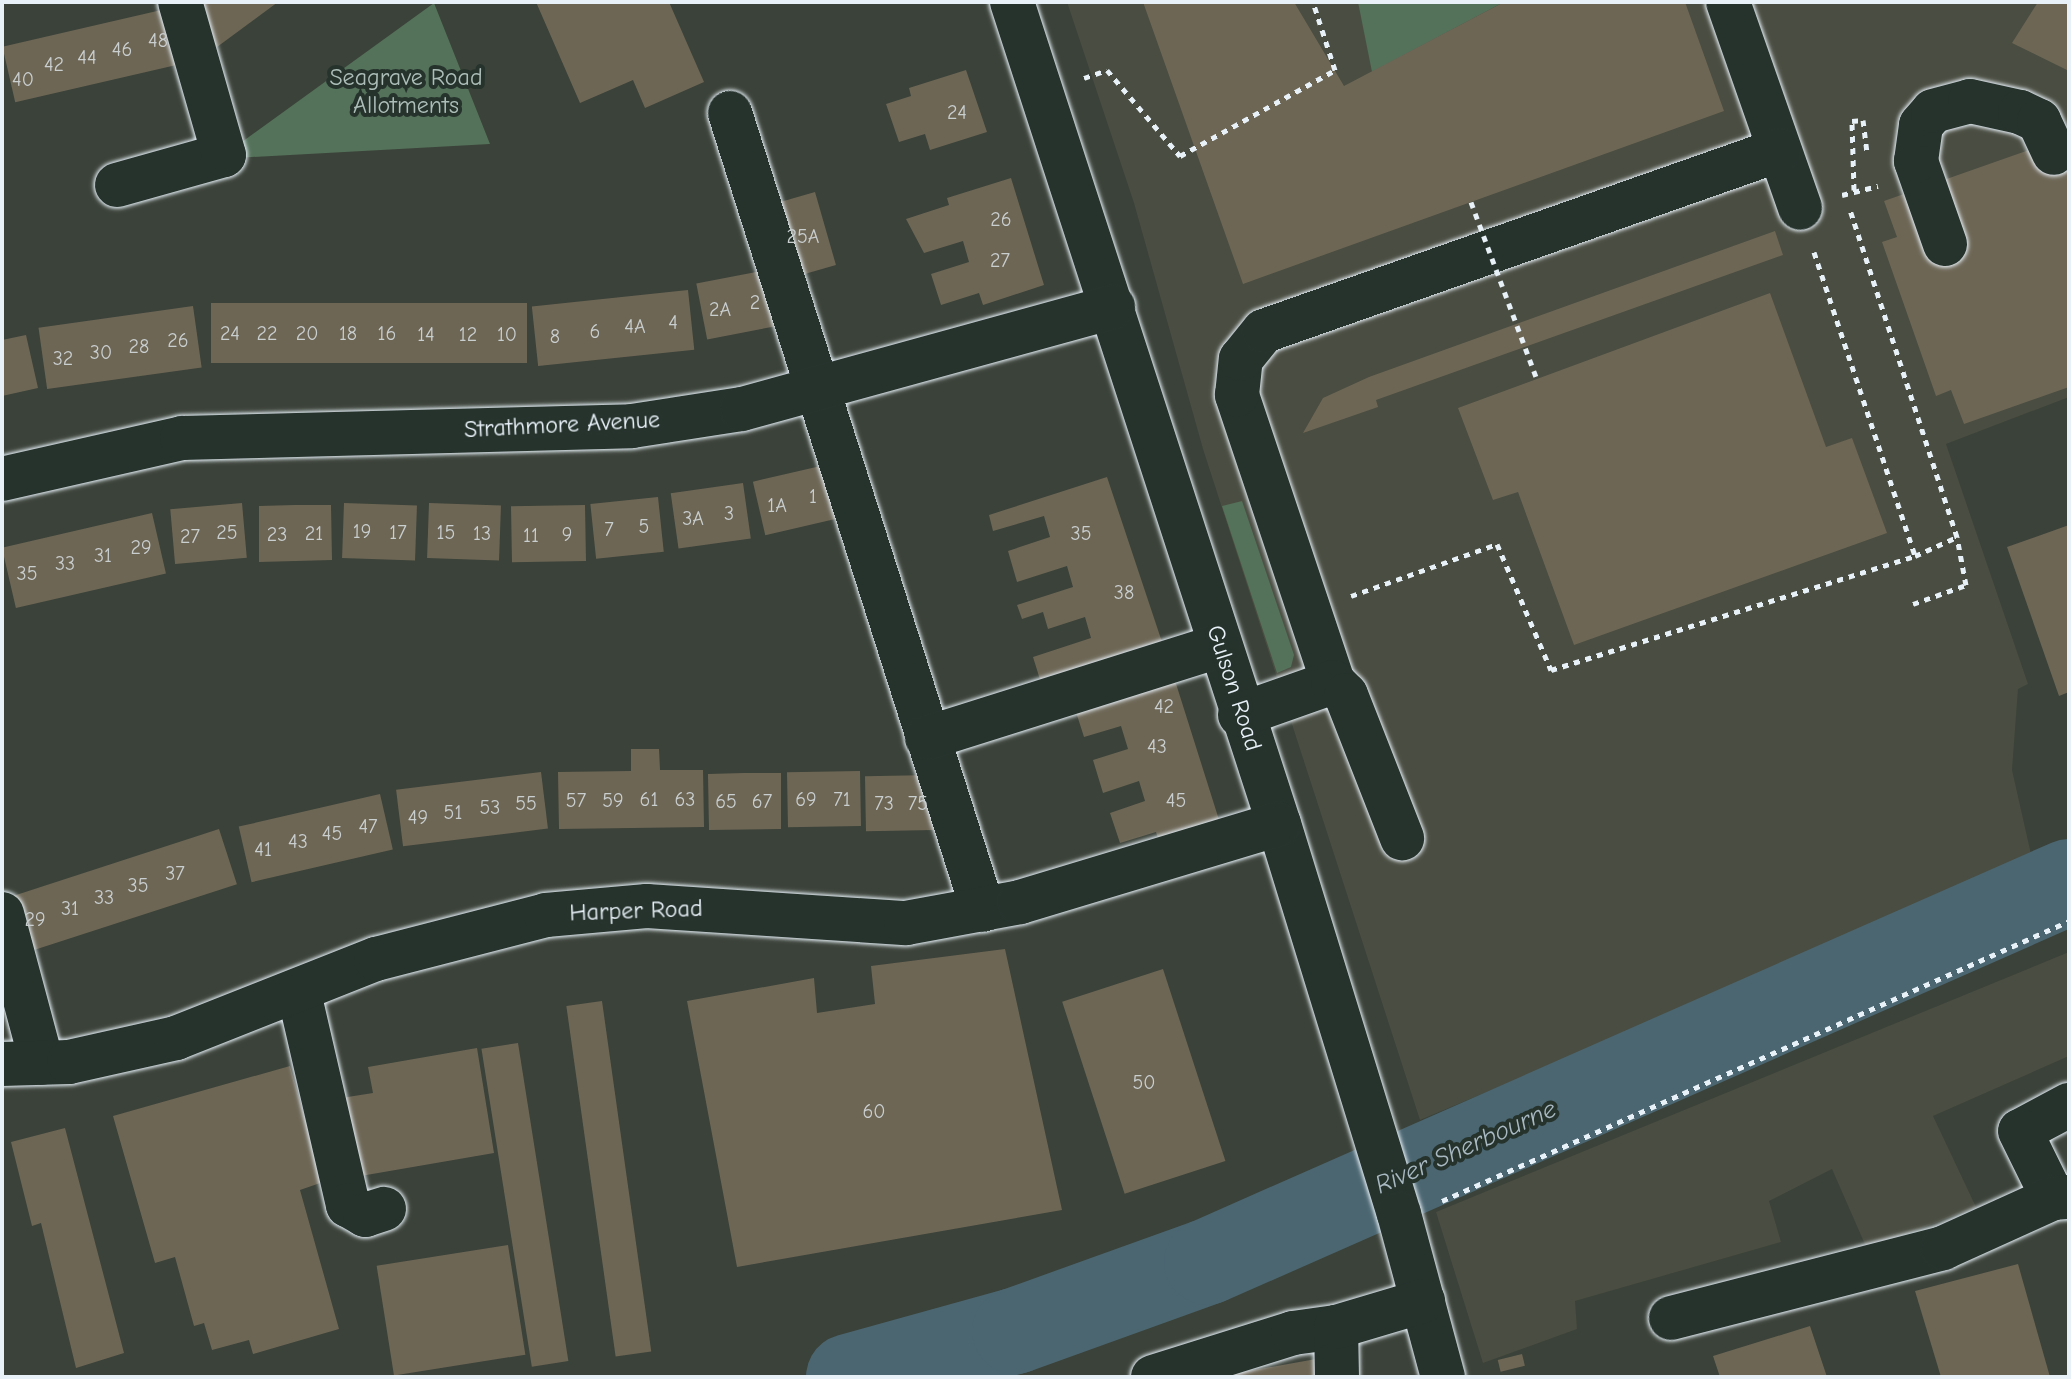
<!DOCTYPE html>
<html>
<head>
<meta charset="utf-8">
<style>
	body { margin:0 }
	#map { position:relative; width:2071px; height:1379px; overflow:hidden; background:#3b4239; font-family:"Comic Neue",sans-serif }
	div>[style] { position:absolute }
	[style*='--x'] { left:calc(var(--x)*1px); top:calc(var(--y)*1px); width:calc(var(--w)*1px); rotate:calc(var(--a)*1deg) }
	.built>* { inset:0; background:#4a4d41 }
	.green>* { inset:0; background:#54715a }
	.river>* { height:86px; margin:-43px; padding:0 43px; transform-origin:43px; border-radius:43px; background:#4b6671 }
	.building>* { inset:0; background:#6d6655; transform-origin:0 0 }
	.path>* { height:5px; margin-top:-2.5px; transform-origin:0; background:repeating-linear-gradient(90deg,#e8f1f8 0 6px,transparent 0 12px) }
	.roads { filter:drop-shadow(0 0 2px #e8f1f8) drop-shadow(0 0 2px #e8f1f8) }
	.minor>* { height:44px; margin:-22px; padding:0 22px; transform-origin:22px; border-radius:22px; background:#26332d }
	.path-bridge>* { height:5px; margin-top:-2.5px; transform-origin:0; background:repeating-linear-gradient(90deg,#e8f1f8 0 6px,transparent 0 12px) }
	.bridges { filter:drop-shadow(0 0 2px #e8f1f8) drop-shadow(0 0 2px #e8f1f8) }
	.minor-bridge>* { height:44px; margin:-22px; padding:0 22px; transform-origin:22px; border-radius:22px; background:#26332d }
	span { translate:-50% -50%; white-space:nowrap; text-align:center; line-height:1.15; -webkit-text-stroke:8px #26332d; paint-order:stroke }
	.number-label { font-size:20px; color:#c9cecf }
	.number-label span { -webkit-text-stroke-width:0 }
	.park-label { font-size:24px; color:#adbeb9 }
	.street-label { font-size:24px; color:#e8f1f8 }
	.water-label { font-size:26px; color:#a9b9c2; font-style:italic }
	.frame { position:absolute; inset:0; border:4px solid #e8f1f8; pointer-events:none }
</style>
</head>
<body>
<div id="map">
	<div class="built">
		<div style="clip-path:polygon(1067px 2px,2069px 2px,2069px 397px,1946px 444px,2028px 684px,2018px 689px,2012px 770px,2033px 863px,1420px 1120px,1203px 449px,1134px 203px)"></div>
		<div style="clip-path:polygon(2069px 952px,2069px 1056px,1933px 1116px,1976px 1207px,1867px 1249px,1832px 1169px,1769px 1201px,1781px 1242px,1575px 1301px,1577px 1329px,1483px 1363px,1436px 1212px)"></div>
	</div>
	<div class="green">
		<div style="clip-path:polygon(1358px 2px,1504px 2px,1372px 72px)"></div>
		<div style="clip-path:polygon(434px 3px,490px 144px,216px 159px,224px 155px)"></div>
		<div style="clip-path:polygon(1242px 501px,1294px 655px,1291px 667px,1277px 673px,1222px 506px)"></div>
	</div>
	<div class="river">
		<div style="--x:849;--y:1377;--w:172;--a:-15.5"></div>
		<div style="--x:1015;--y:1331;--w:204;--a:-19.8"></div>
		<div style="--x:1207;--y:1262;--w:942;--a:-23.79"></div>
	</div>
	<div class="building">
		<div style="clip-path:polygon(184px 2px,278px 2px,217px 47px)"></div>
		<div style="clip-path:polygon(536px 2px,669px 2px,704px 82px,645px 108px,633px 80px,580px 103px)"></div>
		<div style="clip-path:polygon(1143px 2px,1294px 2px,1344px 86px,1504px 2px,1685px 2px,1724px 111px,1243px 284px)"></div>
		<div style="clip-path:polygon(2038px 2px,2069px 2px,2069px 71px,2012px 43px)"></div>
		<div style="left:170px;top:8px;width:57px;height:172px;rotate:77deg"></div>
		<div style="clip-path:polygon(966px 70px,987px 132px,930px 150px,925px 134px,899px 142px,886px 104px,911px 96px,909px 88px)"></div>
		<div style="clip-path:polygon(2069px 136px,2069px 387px,1964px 424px,1951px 390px,1936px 396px,1882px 242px,1897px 237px,1884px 201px)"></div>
		<div style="clip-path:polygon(1011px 178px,1044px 285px,983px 305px,979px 293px,941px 305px,931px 274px,969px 262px,963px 241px,924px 253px,906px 219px,949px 205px,947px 198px)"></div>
		<div style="left:815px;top:192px;width:76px;height:47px;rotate:74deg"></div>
		<div style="clip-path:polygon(1775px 231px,1783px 255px,1376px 400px,1378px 407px,1303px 433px,1323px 398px,1369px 377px)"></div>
		<div style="left:766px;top:270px;width:57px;height:71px;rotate:79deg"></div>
		<div style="left:688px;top:290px;width:60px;height:157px;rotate:84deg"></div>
		<div style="clip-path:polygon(1770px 293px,1826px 447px,1852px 438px,1887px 533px,1574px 645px,1518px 492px,1493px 500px,1458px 408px)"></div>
		<div style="left:211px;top:303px;width:316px;height:60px"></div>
		<div style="left:193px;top:306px;width:62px;height:156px;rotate:82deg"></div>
		<div style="clip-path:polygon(26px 335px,38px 388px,2px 396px,2px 340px)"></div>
		<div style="left:825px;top:465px;width:55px;height:74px;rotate:77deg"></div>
		<div style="clip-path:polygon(1107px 477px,1167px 657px,1042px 686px,1033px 657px,1091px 638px,1085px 617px,1048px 629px,1043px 612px,1022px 619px,1017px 605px,1073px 587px,1067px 566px,1017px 582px,1008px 551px,1050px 537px,1044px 516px,993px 531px,989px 515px)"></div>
		<div style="left:743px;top:483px;width:56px;height:73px;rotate:82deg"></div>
		<div style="left:658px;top:497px;width:55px;height:68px;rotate:84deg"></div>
		<div style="left:242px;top:503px;width:55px;height:72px;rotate:85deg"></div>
		<div style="left:344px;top:503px;width:73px;height:55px;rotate:2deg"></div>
		<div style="left:429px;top:503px;width:72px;height:55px;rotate:2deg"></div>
		<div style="clip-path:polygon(295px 505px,331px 505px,332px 560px,259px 562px,259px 506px)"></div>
		<div style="left:585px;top:505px;width:56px;height:74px;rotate:89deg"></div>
		<div style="left:152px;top:513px;width:62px;height:154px;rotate:77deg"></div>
		<div style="clip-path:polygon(2069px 525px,2069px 692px,2059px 696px,2007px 547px)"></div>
		<div style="clip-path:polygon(1172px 671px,1220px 823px,1159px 842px,1156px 832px,1120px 843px,1110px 813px,1145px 801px,1139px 781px,1103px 793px,1093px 760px,1128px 749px,1121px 726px,1084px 737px,1076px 712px)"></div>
		<div style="clip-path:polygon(631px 749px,659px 749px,660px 770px,703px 770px,704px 827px,559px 829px,558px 772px,631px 771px)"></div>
		<div style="left:860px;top:771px;width:55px;height:73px;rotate:89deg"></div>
		<div style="left:541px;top:772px;width:57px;height:146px;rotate:83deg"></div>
		<div style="clip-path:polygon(744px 773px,781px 773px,781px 829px,709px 830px,708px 774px)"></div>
		<div style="left:933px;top:775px;width:55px;height:68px;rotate:89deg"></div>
		<div style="left:380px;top:794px;width:57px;height:145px;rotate:77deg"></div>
		<div style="left:219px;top:829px;width:58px;height:223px;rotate:72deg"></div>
		<div style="clip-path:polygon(1005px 949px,1062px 1210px,737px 1267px,687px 1001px,814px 978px,817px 1013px,875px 1004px,871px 966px)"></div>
		<div style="left:1163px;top:969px;width:202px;height:106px;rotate:72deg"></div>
		<div style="left:602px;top:1001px;width:354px;height:36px;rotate:82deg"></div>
		<div style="left:518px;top:1043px;width:322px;height:37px;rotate:81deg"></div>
		<div style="clip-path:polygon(477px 1048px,494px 1153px,349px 1178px,335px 1099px,373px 1093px,368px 1067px)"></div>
		<div style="clip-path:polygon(290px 1066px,323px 1182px,300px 1190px,339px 1329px,253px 1354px,249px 1340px,212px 1350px,204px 1323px,194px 1326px,175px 1257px,155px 1263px,113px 1116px)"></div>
		<div style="clip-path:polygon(65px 1128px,124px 1353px,76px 1368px,41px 1223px,32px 1226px,11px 1142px)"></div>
		<div style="left:508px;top:1245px;width:111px;height:133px;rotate:81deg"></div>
		<div style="clip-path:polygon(2018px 1264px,2050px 1377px,1941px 1377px,1915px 1291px)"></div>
		<div style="clip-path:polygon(1810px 1326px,1827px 1377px,1720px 1377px,1713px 1356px)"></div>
		<div style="left:1522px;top:1354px;width:12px;height:25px;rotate:76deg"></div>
		<div style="clip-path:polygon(1316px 1359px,1320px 1377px,1226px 1377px,1226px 1375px)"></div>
	</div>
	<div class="path">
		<div style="--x:1084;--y:78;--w:24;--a:-19"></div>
		<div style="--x:1107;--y:70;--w:113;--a:49.7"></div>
		<div style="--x:1180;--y:156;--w:177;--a:-29"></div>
		<div style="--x:1335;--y:70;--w:71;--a:-107.9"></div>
		<div style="--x:1854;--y:190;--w:69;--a:-91.7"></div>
		<div style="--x:1852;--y:121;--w:11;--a:-5"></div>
		<div style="--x:1863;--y:120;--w:35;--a:83"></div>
		<div style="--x:1842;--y:195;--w:37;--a:-14"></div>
		<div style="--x:1814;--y:252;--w:320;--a:71.6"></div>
		<div style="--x:1351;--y:596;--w:155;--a:-19.6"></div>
		<div style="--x:1497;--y:544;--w:137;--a:66.8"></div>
		<div style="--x:1551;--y:670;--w:381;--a:-17.4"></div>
		<div style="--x:1915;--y:556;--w:46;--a:-24.3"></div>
		<div style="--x:1957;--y:537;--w:347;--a:-108.1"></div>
		<div style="--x:1913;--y:604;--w:56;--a:-19.7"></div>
		<div style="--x:1966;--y:585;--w:49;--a:-100.6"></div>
		<div style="--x:1442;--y:1201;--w:687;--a:-24.06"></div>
	</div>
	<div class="roads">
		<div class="minor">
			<div style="--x:1012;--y:2;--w:864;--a:72.01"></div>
			<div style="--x:1279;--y:824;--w:408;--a:72.9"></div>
			<div style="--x:1399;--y:1214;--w:169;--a:74.9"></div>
			<div style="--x:1728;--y:2;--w:218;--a:70.7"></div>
			<div style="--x:730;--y:113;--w:836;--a:72.39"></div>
			<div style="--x:117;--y:185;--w:111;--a:-15.7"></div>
			<div style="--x:224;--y:155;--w:159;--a:-106"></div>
			<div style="--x:2;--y:479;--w:185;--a:-12.8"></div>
			<div style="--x:182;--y:438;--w:450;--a:-1.5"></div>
			<div style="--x:632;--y:426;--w:111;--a:-8.8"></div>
			<div style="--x:742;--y:409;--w:385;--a:-15.4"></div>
			<div style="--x:1333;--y:682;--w:303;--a:-108.5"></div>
			<div style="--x:1237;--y:395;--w:36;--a:-84"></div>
			<div style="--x:1241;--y:359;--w:36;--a:-51"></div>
			<div style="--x:1264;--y:331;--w:546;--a:-19.36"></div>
			<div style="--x:1240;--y:715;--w:99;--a:-19.5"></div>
			<div style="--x:1333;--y:682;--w:18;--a:45"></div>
			<div style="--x:1346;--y:695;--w:154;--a:68.6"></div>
			<div style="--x:927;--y:738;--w:306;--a:-17.5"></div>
			<div style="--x:2;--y:914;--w:154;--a:75"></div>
			<div style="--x:299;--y:993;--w:218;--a:77"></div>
			<div style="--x:348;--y:1205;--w:20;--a:30"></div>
			<div style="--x:365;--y:1215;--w:20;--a:-18"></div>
			<div style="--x:2;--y:1064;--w:67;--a:-1.7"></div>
			<div style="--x:69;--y:1062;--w:110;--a:-12.6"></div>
			<div style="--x:176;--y:1038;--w:215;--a:-21.6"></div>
			<div style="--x:376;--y:959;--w:176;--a:-14.5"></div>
			<div style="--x:546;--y:915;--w:101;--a:-5.1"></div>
			<div style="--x:647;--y:906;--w:260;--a:3.8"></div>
			<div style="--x:906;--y:923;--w:116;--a:-10.4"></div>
			<div style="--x:1020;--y:902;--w:270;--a:-16.8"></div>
			<div style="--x:2069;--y:1105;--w:55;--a:152"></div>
			<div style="--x:2020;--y:1131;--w:75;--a:63.8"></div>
			<div style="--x:2053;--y:1198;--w:16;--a:-4"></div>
			<div style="--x:1671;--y:1318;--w:281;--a:-14.4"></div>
			<div style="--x:1943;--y:1248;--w:121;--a:-24.4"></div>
			<div style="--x:1153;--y:1377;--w:147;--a:-17.4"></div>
			<div style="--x:1293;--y:1333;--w:43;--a:-7.9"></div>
			<div style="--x:1337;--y:1377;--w:50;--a:-91.1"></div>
			<div style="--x:1336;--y:1327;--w:91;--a:-16.6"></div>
		</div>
	</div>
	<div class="path-bridge">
		<div style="--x:1471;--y:202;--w:189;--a:69.6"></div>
	</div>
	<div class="bridges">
		<div class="minor-bridge">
			<div style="--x:1945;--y:244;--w:88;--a:-109.3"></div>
			<div style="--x:1916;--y:161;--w:36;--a:-82"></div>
			<div style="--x:1921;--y:125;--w:18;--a:-49"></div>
			<div style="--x:1933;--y:111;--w:38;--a:-15"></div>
			<div style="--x:1970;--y:101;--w:51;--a:12.4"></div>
			<div style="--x:2020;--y:112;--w:21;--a:25"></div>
			<div style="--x:2039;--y:121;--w:35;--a:65"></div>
		</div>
	</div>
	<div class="number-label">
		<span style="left:158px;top:40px">48</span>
		<span style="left:122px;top:49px">46</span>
		<span style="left:87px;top:57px">44</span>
		<span style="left:54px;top:64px">42</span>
		<span style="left:23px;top:79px">40</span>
		<span style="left:957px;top:112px">24</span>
		<span style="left:1001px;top:219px">26</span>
		<span style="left:803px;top:236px">25A</span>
		<span style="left:1000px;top:260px">27</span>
		<span style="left:755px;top:302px">2</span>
		<span style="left:720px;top:309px">2A</span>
		<span style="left:673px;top:322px">4</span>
		<span style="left:635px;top:326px">4A</span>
		<span style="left:595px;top:331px">6</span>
		<span style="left:230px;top:333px">24</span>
		<span style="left:267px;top:333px">22</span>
		<span style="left:307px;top:333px">20</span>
		<span style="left:348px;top:333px">18</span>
		<span style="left:387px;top:333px">16</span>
		<span style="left:426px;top:334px">14</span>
		<span style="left:468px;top:334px">12</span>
		<span style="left:507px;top:334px">10</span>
		<span style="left:555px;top:336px">8</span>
		<span style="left:178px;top:340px">26</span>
		<span style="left:139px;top:346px">28</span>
		<span style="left:101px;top:352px">30</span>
		<span style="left:63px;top:358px">32</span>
		<span style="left:813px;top:496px">1</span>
		<span style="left:777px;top:505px">1A</span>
		<span style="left:729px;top:513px">3</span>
		<span style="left:693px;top:518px">3A</span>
		<span style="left:644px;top:526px">5</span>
		<span style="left:609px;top:529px">7</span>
		<span style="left:362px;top:531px">19</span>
		<span style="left:227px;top:532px">25</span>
		<span style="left:398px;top:532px">17</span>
		<span style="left:446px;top:532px">15</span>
		<span style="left:314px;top:533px">21</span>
		<span style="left:482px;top:533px">13</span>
		<span style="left:1081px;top:533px">35</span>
		<span style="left:277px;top:534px">23</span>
		<span style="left:567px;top:534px">9</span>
		<span style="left:531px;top:535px">11</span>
		<span style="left:190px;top:536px">27</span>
		<span style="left:141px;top:547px">29</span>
		<span style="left:103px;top:555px">31</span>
		<span style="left:65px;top:563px">33</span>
		<span style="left:27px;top:573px">35</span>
		<span style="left:1124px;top:592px">38</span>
		<span style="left:1164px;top:706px">42</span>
		<span style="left:1157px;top:746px">43</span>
		<span style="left:649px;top:799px">61</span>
		<span style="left:685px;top:799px">63</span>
		<span style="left:806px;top:799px">69</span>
		<span style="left:842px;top:799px">71</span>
		<span style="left:576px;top:800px">57</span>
		<span style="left:613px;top:800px">59</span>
		<span style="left:1176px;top:800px">45</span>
		<span style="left:726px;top:801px">65</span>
		<span style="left:762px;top:801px">67</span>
		<span style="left:526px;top:803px">55</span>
		<span style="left:884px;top:803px">73</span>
		<span style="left:918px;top:803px">75</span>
		<span style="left:490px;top:807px">53</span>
		<span style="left:453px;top:812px">51</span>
		<span style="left:418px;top:817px">49</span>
		<span style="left:368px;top:826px">47</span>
		<span style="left:332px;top:833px">45</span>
		<span style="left:298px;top:841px">43</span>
		<span style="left:263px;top:849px">41</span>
		<span style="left:175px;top:873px">37</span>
		<span style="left:138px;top:885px">35</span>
		<span style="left:104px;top:897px">33</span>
		<span style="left:70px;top:908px">31</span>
		<span style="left:35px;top:919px">29</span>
		<span style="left:1144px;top:1082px">50</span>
		<span style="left:874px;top:1111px">60</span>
	</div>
	<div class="park-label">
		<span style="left:406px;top:92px">Seagrave Road<br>Allotments</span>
	</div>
	<div class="street-label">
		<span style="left:562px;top:425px;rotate:-3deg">Strathmore Avenue</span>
		<span style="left:1234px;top:688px;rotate:72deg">Gulson Road</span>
		<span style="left:636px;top:911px;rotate:-2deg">Harper Road</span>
	</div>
	<div class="water-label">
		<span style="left:1466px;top:1148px;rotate:-24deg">River Sherbourne</span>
	</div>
	<div class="frame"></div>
</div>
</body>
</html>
